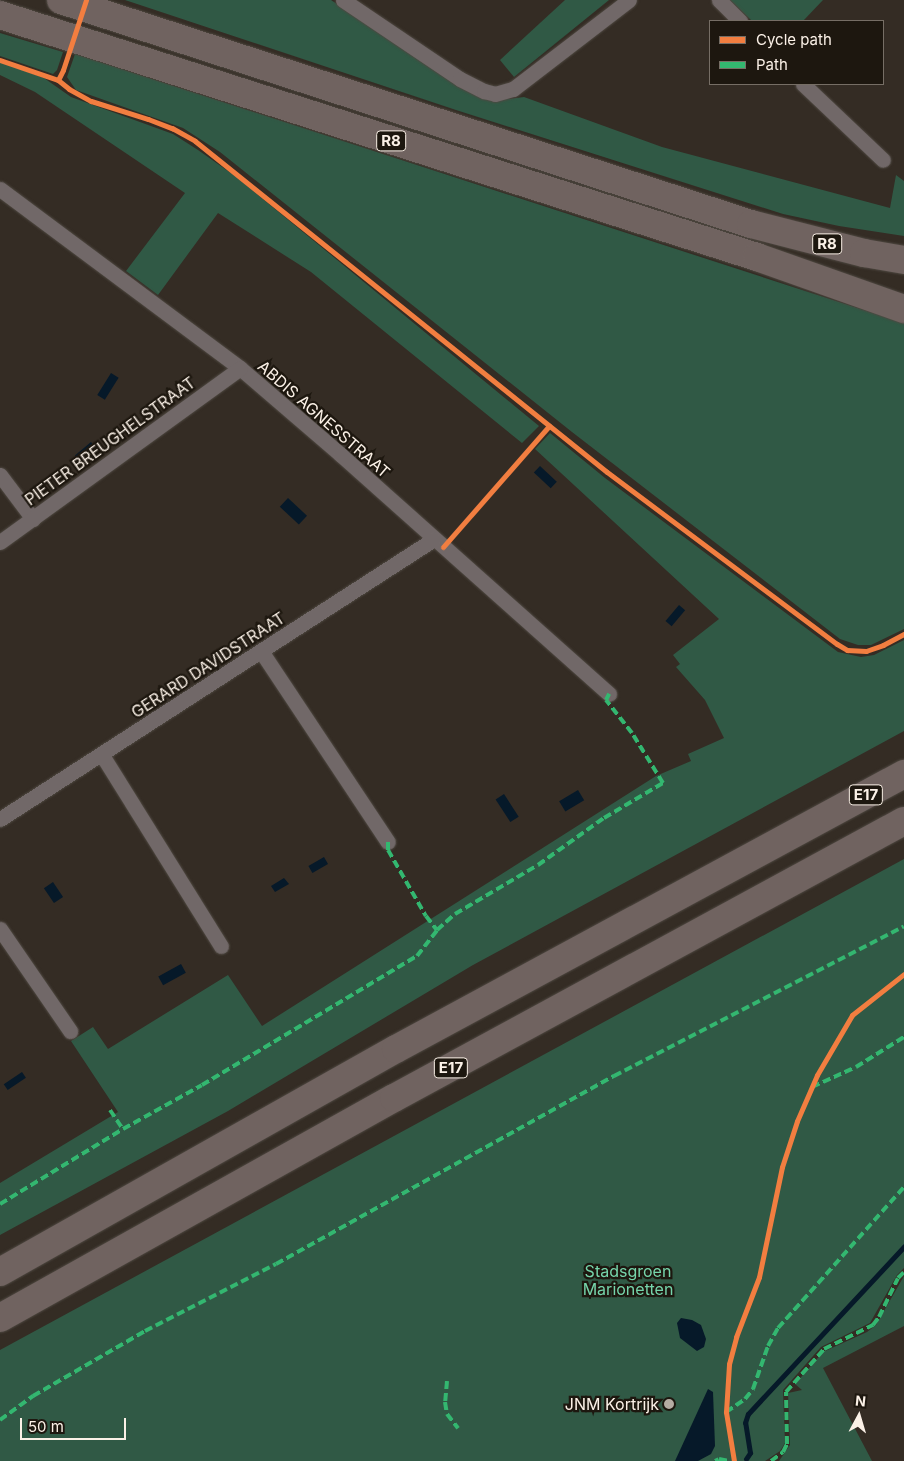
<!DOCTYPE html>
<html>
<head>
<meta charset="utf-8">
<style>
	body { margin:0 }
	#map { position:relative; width:904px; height:1461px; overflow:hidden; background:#342c24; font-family:Inter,sans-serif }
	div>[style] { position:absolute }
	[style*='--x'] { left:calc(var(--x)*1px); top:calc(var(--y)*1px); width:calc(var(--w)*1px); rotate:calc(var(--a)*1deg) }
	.green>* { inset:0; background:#305945 }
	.water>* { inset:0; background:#061929; transform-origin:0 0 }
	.stream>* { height:4.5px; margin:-2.25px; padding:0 2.25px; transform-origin:2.25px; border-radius:2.25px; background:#061929 }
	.roads { filter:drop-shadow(0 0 1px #4e4841) drop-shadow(0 0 1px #4e4841) }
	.street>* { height:15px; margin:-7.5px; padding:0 7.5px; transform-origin:7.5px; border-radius:7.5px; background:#716868 }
	.highway>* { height:28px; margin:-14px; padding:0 14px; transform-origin:14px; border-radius:14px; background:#706360 }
	.quiet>* { height:4px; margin-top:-2px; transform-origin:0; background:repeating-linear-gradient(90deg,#33b770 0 8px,transparent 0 12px) }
	.cycleway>* { height:5px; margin:-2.5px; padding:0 2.5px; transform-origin:2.5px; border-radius:2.5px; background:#f27e40 }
	.dots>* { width:14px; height:14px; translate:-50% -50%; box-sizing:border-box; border:2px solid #1d170f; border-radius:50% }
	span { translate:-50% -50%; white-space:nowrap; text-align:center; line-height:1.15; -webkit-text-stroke:4.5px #1d170f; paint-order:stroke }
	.shield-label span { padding:1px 4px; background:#1d170f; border:1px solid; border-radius:4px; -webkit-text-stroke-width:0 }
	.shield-label { font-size:15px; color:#fbf1e7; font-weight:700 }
	.street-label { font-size:16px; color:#fbf1e7 }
	.park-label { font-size:16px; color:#76d5ab }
	.poi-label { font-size:16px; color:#fbf1e7 }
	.right { translate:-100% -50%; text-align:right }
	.legend { position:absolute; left:709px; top:20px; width:175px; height:65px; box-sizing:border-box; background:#1d170f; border:1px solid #766e65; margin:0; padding:6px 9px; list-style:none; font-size:15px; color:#fbf1e7 }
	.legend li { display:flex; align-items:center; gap:10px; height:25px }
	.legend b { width:25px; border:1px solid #766e65 }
	.north { position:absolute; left:834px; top:1391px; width:50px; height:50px; -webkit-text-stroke:4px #1d170f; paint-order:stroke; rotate:6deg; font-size:14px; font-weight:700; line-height:20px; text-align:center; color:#fbf1e7 }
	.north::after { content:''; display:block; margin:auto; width:18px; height:22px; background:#fbf1e7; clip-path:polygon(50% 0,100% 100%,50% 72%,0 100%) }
	.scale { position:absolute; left:20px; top:1418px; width:106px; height:22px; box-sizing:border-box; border:2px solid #fbf1e7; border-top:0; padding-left:6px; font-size:15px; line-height:18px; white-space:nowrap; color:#fbf1e7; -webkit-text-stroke:4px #1d170f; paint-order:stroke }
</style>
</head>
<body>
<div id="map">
	<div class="green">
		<div style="clip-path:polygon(125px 0,331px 0,457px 84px,487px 97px,508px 99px,524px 97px,662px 147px,890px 208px,896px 175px,904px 181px,904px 236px,839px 226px,783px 214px,456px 110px)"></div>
		<div style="clip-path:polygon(565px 0,609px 0,514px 77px,500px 60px)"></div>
		<div style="clip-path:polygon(730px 0,823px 0,803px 21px,752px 21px)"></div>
		<div style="clip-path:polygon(0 33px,63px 52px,57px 70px,53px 74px,0 56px)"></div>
		<div style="clip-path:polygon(75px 54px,904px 323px,904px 629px,871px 645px,858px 645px,840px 639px,572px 432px,220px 152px,183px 128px,76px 90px,67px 77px)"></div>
		<div style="clip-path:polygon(0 62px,44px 78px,71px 97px,173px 134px,198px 150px,235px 176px,539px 426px,522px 443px,311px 272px,218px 213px,158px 295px,126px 271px,185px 193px,35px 92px,0 75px)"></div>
		<div style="clip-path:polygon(550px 433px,605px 478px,838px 652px,861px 657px,874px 655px,904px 640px,904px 731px,473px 965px,228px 1111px,0 1235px,0 1183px,118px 1112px,71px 1041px,93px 1027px,108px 1049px,228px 975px,262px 1026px,656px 776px,691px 761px,688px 754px,724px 738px,705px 700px,676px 667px,680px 664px,673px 655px,719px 619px,535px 449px)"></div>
		<div style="clip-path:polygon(904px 859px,904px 1268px,897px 1275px,870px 1323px,821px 1347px,783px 1390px,785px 1443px,780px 1451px,765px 1461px,0 1461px,0 1350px)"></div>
		<div style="clip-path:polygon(904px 1276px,904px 1326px,823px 1368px,872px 1461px,779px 1461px,790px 1445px,788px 1393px,802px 1390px,795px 1384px,823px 1352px,867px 1332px,876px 1325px)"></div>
	</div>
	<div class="water">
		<div style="left:111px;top:373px;width:9px;height:26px;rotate:32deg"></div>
		<div style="left:91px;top:442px;width:8px;height:21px;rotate:50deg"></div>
		<div style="left:540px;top:466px;width:23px;height:9px;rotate:43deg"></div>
		<div style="left:288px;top:498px;width:26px;height:12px;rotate:43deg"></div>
		<div style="left:679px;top:605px;width:8px;height:21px;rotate:40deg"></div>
		<div style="left:578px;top:790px;width:12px;height:22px;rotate:59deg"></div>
		<div style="left:504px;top:794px;width:27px;height:10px;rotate:57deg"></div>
		<div style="left:324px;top:857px;width:8px;height:18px;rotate:60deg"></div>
		<div style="clip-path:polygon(284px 878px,289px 884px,275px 892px,271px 886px)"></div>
		<div style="left:53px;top:882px;width:18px;height:11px;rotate:56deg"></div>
		<div style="left:181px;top:964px;width:10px;height:26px;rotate:61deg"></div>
		<div style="left:22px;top:1072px;width:7px;height:22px;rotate:56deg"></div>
		<div style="clip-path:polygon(681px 1318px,692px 1320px,701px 1325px,706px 1339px,704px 1347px,697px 1351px,680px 1338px,677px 1323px)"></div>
		<div style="clip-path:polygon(708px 1389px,713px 1392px,715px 1446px,711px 1454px,698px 1461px,675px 1461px)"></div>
	</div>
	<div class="stream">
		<div style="--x:746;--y:1459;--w:7;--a:-56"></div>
		<div style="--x:750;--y:1453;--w:30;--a:-99"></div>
		<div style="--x:745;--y:1423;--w:9;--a:-72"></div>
		<div style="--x:748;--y:1414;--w:229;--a:-47"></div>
	</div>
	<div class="roads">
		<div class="street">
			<div style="--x:343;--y:0;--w:141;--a:34"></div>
			<div style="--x:460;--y:79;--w:27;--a:27"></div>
			<div style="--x:484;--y:91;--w:11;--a:15"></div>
			<div style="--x:495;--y:94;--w:19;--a:-16"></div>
			<div style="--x:513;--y:89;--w:146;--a:-37.5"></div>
			<div style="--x:719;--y:0;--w:30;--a:45"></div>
			<div style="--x:803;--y:84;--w:110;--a:43.5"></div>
			<div style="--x:0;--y:189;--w:299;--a:36.7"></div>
			<div style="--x:240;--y:368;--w:133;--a:40.7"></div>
			<div style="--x:341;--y:455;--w:359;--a:41.7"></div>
			<div style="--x:0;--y:475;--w:55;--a:53.1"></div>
			<div style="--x:0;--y:542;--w:296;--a:-35.9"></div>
			<div style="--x:261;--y:651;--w:229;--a:56.4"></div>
			<div style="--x:102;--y:755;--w:225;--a:58.1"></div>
			<div style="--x:0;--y:819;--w:516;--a:-32.83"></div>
			<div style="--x:0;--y:929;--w:124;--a:55.5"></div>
		</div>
		<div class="highway">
			<div style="--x:61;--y:0;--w:725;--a:17.99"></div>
			<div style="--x:751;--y:224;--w:117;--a:14.4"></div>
			<div style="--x:864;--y:253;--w:41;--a:9.9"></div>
			<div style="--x:0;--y:15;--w:795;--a:17.73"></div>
			<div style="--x:757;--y:257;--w:156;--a:19.5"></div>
			<div style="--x:0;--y:1272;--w:454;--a:-29.4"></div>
			<div style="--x:396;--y:1049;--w:578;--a:-28.43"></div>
			<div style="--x:0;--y:1318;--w:451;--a:-29.2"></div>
			<div style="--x:394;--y:1098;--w:580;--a:-28.51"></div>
		</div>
	</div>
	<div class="quiet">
		<div style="--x:388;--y:842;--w:8;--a:90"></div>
		<div style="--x:388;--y:850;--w:76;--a:60.1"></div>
		<div style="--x:426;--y:916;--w:18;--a:52"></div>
		<div style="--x:812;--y:1087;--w:48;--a:-24.4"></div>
		<div style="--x:856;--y:1067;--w:57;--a:-32"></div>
		<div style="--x:110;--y:1110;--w:23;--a:56"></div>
		<div style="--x:0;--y:1204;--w:144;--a:-31.4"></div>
		<div style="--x:123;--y:1129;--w:90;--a:-29.1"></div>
		<div style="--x:202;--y:1085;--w:251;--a:-31"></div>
		<div style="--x:417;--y:956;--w:33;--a:-52"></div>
		<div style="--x:437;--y:930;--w:24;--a:-42"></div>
		<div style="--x:455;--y:914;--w:96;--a:-30.6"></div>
		<div style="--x:538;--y:865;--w:81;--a:-35.5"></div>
		<div style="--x:604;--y:818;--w:69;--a:-30.7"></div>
		<div style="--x:663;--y:783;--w:59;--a:-121.8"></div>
		<div style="--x:632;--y:733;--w:42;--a:-128.2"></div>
		<div style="--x:606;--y:700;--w:7;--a:-63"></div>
		<div style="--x:447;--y:1381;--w:21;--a:95"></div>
		<div style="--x:445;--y:1402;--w:12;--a:81"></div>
		<div style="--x:447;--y:1414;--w:18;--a:52"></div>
		<div style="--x:726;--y:1412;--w:23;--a:-34"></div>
		<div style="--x:745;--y:1399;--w:13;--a:-51"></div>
		<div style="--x:753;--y:1389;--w:46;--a:-70.8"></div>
		<div style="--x:768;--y:1346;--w:21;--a:-61"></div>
		<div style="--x:778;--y:1328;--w:189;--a:-48.2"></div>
		<div style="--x:0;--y:1420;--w:41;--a:-36"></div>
		<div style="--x:33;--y:1396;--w:129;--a:-30.1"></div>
		<div style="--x:145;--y:1331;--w:147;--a:-27.1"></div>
		<div style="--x:276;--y:1264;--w:387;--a:-29.1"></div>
		<div style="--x:614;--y:1076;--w:326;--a:-27.3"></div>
		<div style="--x:715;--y:1461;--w:4;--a:-27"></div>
		<div style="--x:719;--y:1459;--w:10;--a:11"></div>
		<div style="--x:771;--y:1461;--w:15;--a:-37"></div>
		<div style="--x:783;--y:1452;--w:9;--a:-63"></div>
		<div style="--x:787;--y:1444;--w:52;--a:-91.1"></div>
		<div style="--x:786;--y:1392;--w:57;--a:-48.5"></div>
		<div style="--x:824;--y:1349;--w:55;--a:-26.1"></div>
		<div style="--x:873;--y:1325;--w:10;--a:-53"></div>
		<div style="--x:879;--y:1317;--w:43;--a:-64"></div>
		<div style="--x:898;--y:1278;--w:8;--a:-45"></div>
	</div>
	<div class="cycleway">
		<div style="--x:0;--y:60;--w:61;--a:19"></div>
		<div style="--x:58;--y:80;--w:14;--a:39"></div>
		<div style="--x:69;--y:89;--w:25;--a:29"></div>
		<div style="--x:91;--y:101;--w:60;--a:17.5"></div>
		<div style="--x:148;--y:119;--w:26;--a:21"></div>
		<div style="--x:172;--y:128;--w:26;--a:29"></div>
		<div style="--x:195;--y:141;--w:528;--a:38.78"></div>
		<div style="--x:607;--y:472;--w:287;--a:36.8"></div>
		<div style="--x:837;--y:644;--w:12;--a:31"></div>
		<div style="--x:847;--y:650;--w:19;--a:3"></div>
		<div style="--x:866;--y:651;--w:18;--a:-19"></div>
		<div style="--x:883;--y:645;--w:24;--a:-28"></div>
		<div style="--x:58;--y:80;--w:11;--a:-63"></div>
		<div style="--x:63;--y:70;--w:74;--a:-71.8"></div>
		<div style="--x:443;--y:547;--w:161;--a:-48.8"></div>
		<div style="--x:734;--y:1461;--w:50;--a:-99.3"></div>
		<div style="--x:726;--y:1412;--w:48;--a:-86.4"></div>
		<div style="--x:729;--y:1364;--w:28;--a:-75"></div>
		<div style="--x:736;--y:1337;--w:64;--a:-69"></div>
		<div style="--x:759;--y:1277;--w:112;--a:-78.2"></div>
		<div style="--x:782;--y:1167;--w:48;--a:-71.9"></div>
		<div style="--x:797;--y:1121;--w:50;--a:-66.5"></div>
		<div style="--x:817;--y:1075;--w:69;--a:-59.7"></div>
		<div style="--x:852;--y:1015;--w:66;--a:-38.3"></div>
	</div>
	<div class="dots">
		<div style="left:669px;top:1404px;background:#b5aca3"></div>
	</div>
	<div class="shield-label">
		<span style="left:391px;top:141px">R8</span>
		<span style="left:827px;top:244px">R8</span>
		<span style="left:866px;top:795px">E17</span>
		<span style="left:451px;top:1068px">E17</span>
	</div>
	<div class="street-label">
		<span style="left:324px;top:419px;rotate:41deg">ABDIS AGNESSTRAAT</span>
		<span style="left:110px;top:441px;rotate:-36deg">PIETER BREUGHELSTRAAT</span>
		<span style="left:208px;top:665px;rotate:-33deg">GERARD DAVIDSTRAAT</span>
	</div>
	<div class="park-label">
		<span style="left:628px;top:1280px">Stadsgroen<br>Marionetten</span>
	</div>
	<div class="poi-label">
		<span class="right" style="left:659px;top:1404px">JNM Kortrijk</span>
	</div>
	<ul class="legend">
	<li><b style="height:6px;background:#f27e40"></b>Cycle path</li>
	<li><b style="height:6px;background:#33b770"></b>Path</li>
	</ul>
	<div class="north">N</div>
	<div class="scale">50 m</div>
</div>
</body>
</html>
